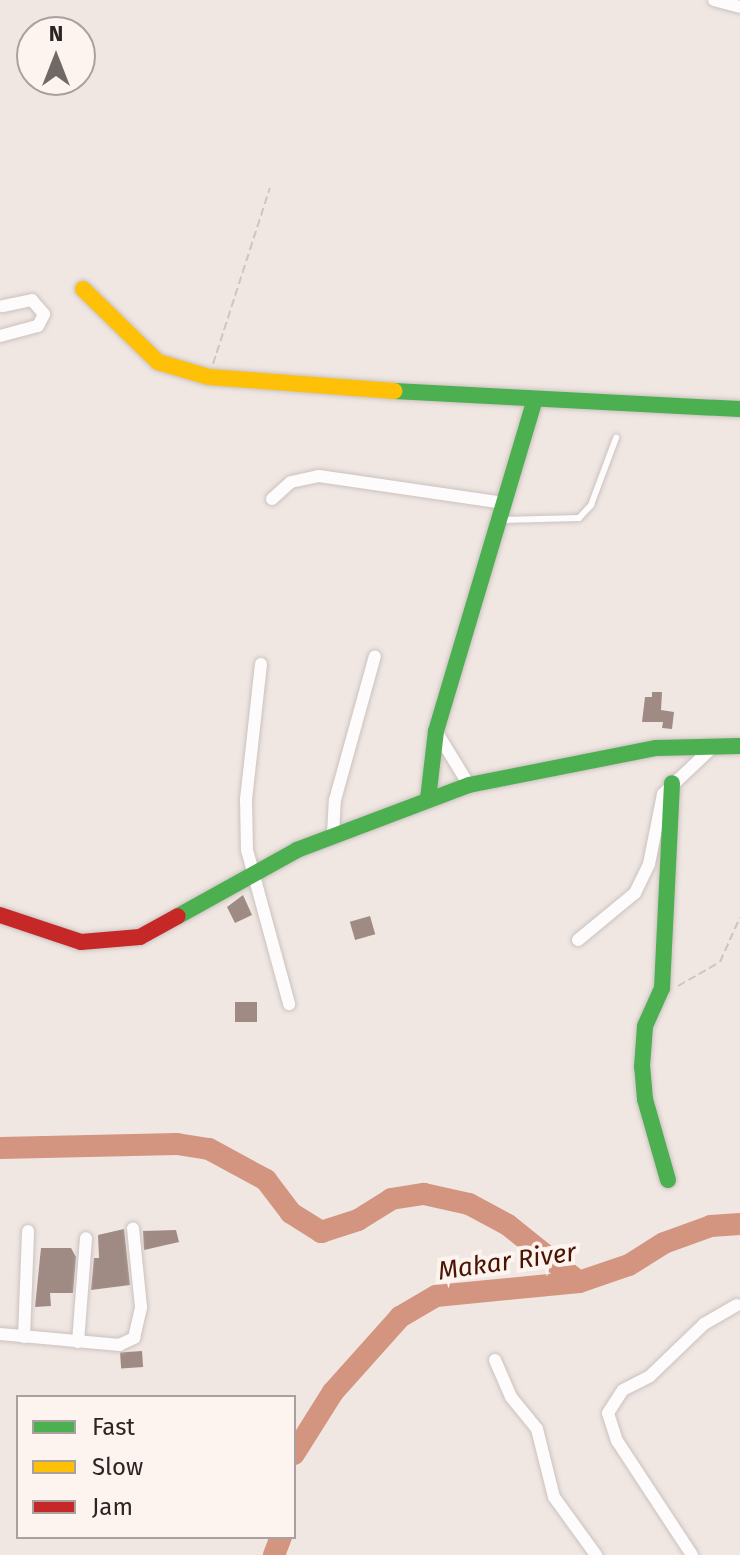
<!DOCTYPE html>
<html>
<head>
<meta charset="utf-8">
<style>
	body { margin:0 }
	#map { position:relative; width:740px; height:1555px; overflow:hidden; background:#f0e7e3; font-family:"Fira Sans",sans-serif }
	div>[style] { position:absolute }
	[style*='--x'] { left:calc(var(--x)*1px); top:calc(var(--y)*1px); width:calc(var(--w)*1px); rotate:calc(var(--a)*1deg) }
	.river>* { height:22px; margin:-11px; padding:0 11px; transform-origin:11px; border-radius:11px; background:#d39480 }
	.building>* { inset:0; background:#9f8b84; transform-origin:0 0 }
	.path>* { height:2px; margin-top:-1px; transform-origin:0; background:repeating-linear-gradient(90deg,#c9c6c5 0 8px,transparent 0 12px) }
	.roads { filter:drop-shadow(0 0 2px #cac2bf) drop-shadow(0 0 2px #cac2bf) }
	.lane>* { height:6px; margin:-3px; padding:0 3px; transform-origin:3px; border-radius:3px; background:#fdfbfb }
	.street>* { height:12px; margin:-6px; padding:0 6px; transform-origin:6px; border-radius:6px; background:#fdfbfb }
	.fast>* { height:16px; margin:-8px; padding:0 8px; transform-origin:8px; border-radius:8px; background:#4caf50 }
	.slow>* { height:16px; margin:-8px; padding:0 8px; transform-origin:8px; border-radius:8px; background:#ffc107 }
	.jam>* { height:16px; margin:-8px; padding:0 8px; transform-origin:8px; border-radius:8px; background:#c62828 }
	span { translate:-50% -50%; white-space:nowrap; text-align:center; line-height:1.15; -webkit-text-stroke:8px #fdf3ef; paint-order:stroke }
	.water-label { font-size:26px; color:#4b1402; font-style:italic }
	.legend { position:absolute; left:16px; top:1395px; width:280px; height:144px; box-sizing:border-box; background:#fdf3ef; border:2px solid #a9a19d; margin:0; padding:10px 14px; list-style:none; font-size:24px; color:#2b2523 }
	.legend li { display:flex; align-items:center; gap:16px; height:40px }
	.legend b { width:40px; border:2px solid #a9a19d }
	.north { position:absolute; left:16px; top:16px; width:80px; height:80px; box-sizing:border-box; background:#fdf3ef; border:2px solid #a9a19d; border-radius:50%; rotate:0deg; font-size:22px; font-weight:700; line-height:32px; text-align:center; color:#2b2523 }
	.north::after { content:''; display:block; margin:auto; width:28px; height:36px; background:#706966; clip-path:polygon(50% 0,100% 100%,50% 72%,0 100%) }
</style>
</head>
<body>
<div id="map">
	<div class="river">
		<div style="--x:0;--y:1148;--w:177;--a:-1.3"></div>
		<div style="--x:177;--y:1144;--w:32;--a:9"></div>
		<div style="--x:209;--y:1149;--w:65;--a:28.5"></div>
		<div style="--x:266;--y:1180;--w:41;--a:52.9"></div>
		<div style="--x:291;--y:1213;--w:36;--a:32"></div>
		<div style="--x:321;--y:1232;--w:39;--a:-18"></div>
		<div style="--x:358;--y:1220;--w:39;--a:-32"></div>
		<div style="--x:391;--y:1199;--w:33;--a:-9"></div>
		<div style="--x:424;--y:1194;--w:46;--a:12.5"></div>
		<div style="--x:469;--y:1204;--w:44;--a:28.3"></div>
		<div style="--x:508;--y:1225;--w:91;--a:38.8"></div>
		<div style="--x:294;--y:1454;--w:73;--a:-57.8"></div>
		<div style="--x:333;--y:1392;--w:101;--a:-48.2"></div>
		<div style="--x:400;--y:1317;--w:42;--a:-30.3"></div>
		<div style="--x:436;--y:1296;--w:144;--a:-5.6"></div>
		<div style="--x:579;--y:1282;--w:53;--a:-18.8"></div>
		<div style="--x:629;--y:1265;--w:41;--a:-32.2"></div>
		<div style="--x:664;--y:1243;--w:50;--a:-19.9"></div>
		<div style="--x:711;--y:1226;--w:29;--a:-4"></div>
		<div style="--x:274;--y:1555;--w:19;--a:-69"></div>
	</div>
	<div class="building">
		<div style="clip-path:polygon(652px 692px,662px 692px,661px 710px,674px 712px,672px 729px,662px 728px,663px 722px,642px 722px,645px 697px,652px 697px)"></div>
		<div style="clip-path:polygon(243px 895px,252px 915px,235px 923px,227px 907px)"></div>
		<div style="left:370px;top:916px;width:19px;height:21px;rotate:74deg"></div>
		<div style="left:235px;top:1002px;width:22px;height:20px"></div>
		<div style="clip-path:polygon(124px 1229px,130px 1285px,91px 1290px,94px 1258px,99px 1258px,98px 1235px)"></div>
		<div style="clip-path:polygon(176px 1230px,179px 1242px,144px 1250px,143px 1231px)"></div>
		<div style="clip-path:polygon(41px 1248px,71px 1248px,76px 1257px,73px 1293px,50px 1293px,51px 1306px,35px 1307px)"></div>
		<div style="left:142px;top:1351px;width:16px;height:22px;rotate:86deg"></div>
	</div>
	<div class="path">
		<div style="--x:213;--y:364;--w:185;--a:-72.1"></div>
		<div style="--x:678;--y:986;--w:48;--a:-29.7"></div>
		<div style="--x:720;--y:962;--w:49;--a:-66"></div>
	</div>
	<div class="roads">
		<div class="lane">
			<div style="--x:502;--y:520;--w:77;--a:-1.5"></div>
			<div style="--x:579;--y:518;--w:18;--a:-47"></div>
			<div style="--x:591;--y:505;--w:72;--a:-69.5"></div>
		</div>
		<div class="street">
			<div style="--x:714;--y:0;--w:27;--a:15"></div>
			<div style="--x:0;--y:336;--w:39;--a:-15"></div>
			<div style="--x:38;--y:326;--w:13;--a:-63"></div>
			<div style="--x:44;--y:314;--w:18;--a:-131"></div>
			<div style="--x:32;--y:300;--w:30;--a:168"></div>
			<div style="--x:272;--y:499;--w:25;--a:-42"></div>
			<div style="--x:291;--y:482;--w:29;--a:-12"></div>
			<div style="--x:319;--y:476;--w:187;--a:8.3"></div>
			<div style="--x:261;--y:664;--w:136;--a:96.3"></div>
			<div style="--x:246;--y:799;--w:51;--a:88.9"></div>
			<div style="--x:247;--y:850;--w:160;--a:74.7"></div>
			<div style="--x:436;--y:731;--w:63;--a:58.6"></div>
			<div style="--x:333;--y:835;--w:35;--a:-87"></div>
			<div style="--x:335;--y:800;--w:149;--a:-74.5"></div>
			<div style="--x:578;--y:940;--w:74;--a:-39.5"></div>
			<div style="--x:635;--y:893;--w:32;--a:-64"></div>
			<div style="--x:649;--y:864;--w:71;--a:-78.7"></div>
			<div style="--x:663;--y:794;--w:70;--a:-43.3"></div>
			<div style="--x:0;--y:1334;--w:120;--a:5.3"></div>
			<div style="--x:119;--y:1345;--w:17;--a:-25"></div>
			<div style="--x:134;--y:1338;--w:32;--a:-77"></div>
			<div style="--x:141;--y:1307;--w:79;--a:-95.8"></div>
			<div style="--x:24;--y:1337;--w:106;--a:-87.8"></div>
			<div style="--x:78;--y:1342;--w:104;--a:-85.6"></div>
			<div style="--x:495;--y:1360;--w:40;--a:66.6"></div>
			<div style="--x:511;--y:1397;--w:41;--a:50.9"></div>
			<div style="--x:537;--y:1429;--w:70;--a:76"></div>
			<div style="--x:554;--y:1497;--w:72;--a:54.1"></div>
			<div style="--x:692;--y:1555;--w:136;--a:-123.3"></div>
			<div style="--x:617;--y:1441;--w:29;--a:-108"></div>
			<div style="--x:608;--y:1413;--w:27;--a:-57"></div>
			<div style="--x:623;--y:1390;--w:30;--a:-27"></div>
			<div style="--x:650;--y:1376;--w:75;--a:-43.9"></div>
			<div style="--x:704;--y:1324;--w:38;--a:-30"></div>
		</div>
		<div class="fast">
			<div style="--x:394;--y:391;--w:346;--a:3"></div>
			<div style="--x:428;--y:799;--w:68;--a:-83.3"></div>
			<div style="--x:436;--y:731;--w:343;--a:-73.4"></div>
			<div style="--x:178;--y:916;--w:136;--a:-29"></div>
			<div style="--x:297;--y:850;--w:184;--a:-20.7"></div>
			<div style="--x:469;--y:785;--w:191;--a:-11.2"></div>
			<div style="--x:656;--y:748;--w:84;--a:-1.4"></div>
			<div style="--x:668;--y:1180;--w:84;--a:-105.9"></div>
			<div style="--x:645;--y:1099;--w:32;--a:-95"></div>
			<div style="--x:642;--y:1067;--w:41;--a:-85.8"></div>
			<div style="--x:645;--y:1026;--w:42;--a:-65.9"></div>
			<div style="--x:662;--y:988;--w:205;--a:-87.2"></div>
		</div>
		<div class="slow">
			<div style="--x:83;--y:289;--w:105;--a:44.2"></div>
			<div style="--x:158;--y:362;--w:53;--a:16.4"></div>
			<div style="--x:209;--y:377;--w:186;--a:4.3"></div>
		</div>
		<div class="jam">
			<div style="--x:0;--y:915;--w:85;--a:18.4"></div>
			<div style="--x:81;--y:942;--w:59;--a:-4.8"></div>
			<div style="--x:140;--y:937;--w:43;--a:-28.9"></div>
		</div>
	</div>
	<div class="water-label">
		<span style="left:507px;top:1262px;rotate:-8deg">Makar River</span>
	</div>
	<ul class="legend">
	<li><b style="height:10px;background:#4caf50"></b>Fast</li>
	<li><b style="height:10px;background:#ffc107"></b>Slow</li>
	<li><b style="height:10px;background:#c62828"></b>Jam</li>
	</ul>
	<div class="north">N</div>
</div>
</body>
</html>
